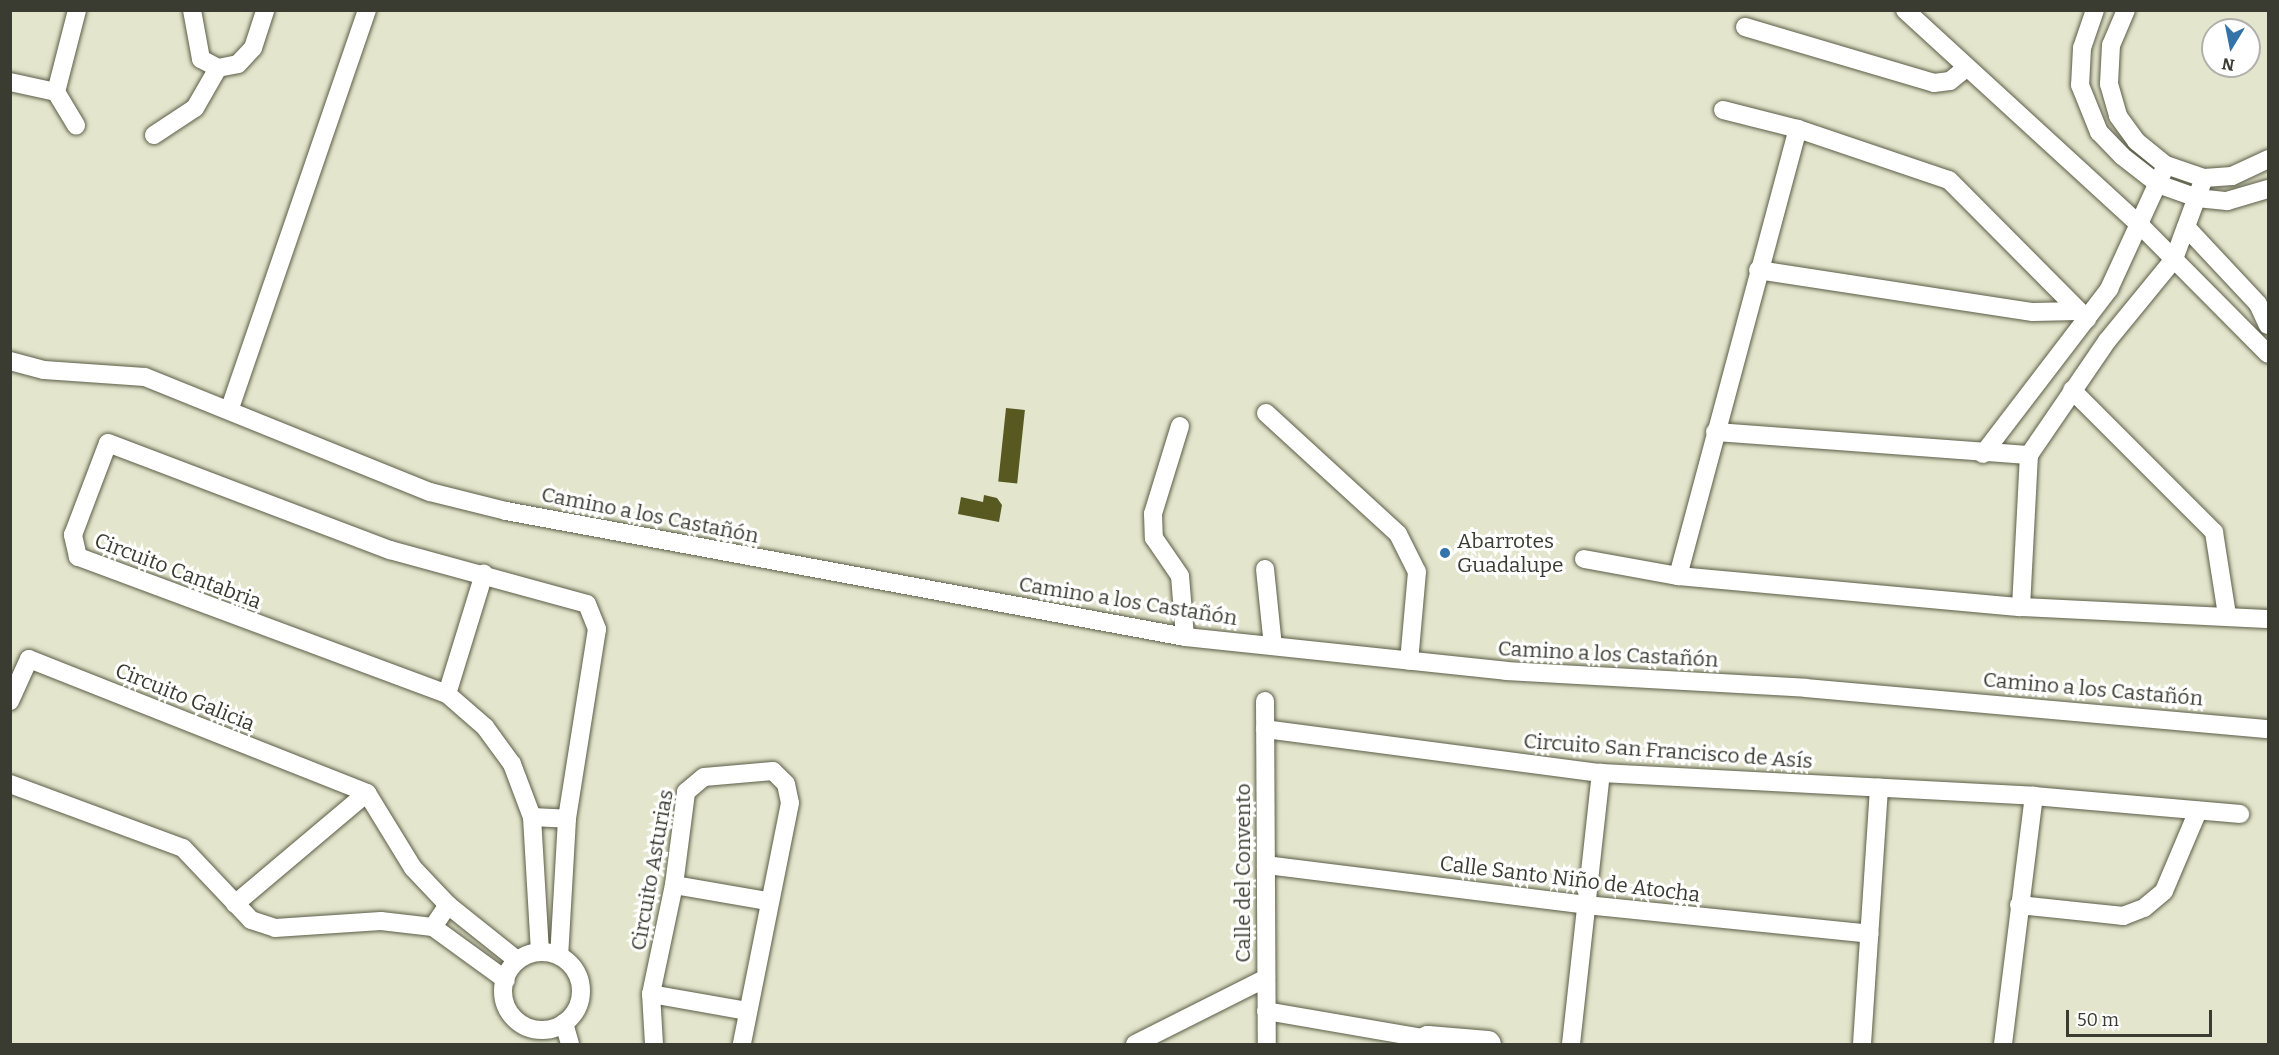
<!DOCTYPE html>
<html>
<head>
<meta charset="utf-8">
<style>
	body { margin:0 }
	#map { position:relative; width:2279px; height:1055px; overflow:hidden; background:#e3e6cc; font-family:Bitter,serif }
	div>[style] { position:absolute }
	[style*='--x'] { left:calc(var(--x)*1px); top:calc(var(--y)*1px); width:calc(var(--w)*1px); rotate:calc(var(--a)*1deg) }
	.building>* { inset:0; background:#575921; transform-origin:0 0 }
	.roads { filter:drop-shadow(0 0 2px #5b5d47) drop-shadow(0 0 2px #5b5d47) }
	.street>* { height:18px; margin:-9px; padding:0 9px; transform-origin:9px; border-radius:9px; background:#fff }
	.street>.ring { margin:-9px; padding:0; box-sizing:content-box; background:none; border:18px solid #fff; border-radius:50% }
	.secondary>* { height:26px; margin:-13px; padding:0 13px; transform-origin:13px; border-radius:13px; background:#fff }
	.dots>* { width:16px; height:16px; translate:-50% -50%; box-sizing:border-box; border:3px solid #fff; border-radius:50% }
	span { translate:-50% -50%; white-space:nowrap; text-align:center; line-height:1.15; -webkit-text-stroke:6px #fff; paint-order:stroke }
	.street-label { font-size:21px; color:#3a3b31 }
	.poi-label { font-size:21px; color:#3a3b31 }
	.left { translate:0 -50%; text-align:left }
	.frame { position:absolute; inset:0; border:12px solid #3a3b31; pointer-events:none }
	.north { position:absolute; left:2201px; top:18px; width:60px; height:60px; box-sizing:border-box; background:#fff; border:2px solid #b0b1ad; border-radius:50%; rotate:190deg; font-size:16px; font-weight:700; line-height:24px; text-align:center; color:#3a3b31 }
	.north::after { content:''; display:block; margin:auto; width:21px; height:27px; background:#3373aa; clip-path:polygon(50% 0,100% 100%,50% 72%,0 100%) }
	.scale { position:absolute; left:2066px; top:1010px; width:146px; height:27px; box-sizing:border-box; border:3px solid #3a3b31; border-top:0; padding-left:8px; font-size:18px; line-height:21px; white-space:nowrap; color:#3a3b31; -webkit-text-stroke:4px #fff; paint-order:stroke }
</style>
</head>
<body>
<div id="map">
	<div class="building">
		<div style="left:1006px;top:408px;width:19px;height:74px;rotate:6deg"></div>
		<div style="clip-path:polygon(984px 495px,997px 498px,1002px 505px,999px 522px,958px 514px,961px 497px,983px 502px)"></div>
	</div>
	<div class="roads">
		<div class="street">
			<div style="--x:192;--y:10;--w:50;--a:79.6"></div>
			<div style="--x:201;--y:59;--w:19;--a:28"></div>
			<div style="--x:218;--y:68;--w:20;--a:-11"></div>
			<div style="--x:238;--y:64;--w:22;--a:-47"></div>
			<div style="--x:253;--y:48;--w:40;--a:-72"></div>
			<div style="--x:1905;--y:10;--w:320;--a:42.5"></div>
			<div style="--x:2141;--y:226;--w:180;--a:45.2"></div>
			<div style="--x:2095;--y:10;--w:40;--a:108.9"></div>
			<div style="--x:2082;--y:48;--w:37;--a:93"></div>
			<div style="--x:2080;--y:85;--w:51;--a:68"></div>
			<div style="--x:2099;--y:132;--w:33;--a:46"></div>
			<div style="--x:2122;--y:156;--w:46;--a:37.9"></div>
			<div style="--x:2158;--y:184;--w:41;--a:19.7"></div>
			<div style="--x:2197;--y:198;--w:30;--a:6"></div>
			<div style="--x:2227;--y:201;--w:43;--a:-16.3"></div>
			<div style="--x:2126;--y:10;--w:38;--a:113"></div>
			<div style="--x:2111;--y:45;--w:39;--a:93"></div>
			<div style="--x:2109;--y:84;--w:33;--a:74"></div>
			<div style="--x:2118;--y:116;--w:31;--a:54"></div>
			<div style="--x:2136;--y:141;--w:38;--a:39"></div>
			<div style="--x:2166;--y:165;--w:40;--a:18.9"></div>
			<div style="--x:2204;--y:178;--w:28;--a:-4"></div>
			<div style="--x:2232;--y:176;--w:40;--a:-25"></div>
			<div style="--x:1745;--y:27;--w:197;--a:16.5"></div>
			<div style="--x:1934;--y:83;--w:16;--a:-7"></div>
			<div style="--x:1950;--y:81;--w:19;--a:-39"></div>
			<div style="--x:10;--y:82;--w:47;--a:12.3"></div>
			<div style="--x:56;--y:92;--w:85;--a:-75.6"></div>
			<div style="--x:56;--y:92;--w:39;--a:59"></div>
			<div style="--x:1723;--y:110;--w:77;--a:14.2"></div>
			<div style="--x:1798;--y:129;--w:159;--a:18.7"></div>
			<div style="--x:1949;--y:180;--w:196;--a:45.2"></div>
			<div style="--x:154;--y:135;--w:49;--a:-33.4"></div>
			<div style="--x:195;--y:108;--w:46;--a:-60.1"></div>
			<div style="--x:2186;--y:227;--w:105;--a:46.9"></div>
			<div style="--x:2258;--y:304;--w:23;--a:65"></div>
			<div style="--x:1758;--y:270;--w:278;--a:8.7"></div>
			<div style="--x:2033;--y:312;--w:45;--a:-1.3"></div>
			<div style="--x:10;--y:361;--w:35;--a:15"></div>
			<div style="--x:44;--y:370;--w:101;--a:4"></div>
			<div style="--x:145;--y:377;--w:307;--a:22"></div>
			<div style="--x:430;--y:492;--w:78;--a:14"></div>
			<div style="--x:506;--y:511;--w:691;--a:10.51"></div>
			<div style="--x:1185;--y:637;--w:323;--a:6"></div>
			<div style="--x:1506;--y:671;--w:300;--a:3.2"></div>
			<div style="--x:1806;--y:688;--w:464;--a:5.1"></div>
			<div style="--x:2072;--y:390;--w:201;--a:45"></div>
			<div style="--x:2214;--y:532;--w:84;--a:81.1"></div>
			<div style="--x:230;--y:408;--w:421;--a:-71"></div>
			<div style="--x:1266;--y:413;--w:179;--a:42.5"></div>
			<div style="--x:1398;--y:534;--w:42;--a:63.4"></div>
			<div style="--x:1417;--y:572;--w:89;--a:95.1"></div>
			<div style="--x:1180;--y:426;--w:92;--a:107.1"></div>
			<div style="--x:1153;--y:514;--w:24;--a:88"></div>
			<div style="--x:1154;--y:538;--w:46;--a:55.6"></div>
			<div style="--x:1180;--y:576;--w:61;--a:85.3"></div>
			<div style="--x:1715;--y:432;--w:315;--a:4.2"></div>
			<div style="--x:1983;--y:454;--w:208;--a:-52.6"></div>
			<div style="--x:2109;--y:289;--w:136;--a:-65.3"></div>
			<div style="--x:1584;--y:559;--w:96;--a:10.3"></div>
			<div style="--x:1678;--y:576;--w:344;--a:5.2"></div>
			<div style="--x:2021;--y:607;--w:247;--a:2.8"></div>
			<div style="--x:1265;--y:569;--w:77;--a:84.1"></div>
			<div style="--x:1678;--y:576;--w:463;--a:-75"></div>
			<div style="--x:2021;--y:607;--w:152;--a:-87"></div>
			<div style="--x:2029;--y:455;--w:138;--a:-55.6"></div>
			<div style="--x:2107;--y:341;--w:106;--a:-50.7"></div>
			<div style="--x:2174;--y:259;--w:86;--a:-69.7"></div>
			<div style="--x:447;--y:694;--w:126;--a:-72.9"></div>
			<div style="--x:10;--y:701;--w:46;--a:-65.7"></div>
			<div style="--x:29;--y:659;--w:364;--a:21.6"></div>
			<div style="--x:367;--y:793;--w:88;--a:58.5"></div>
			<div style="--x:413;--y:868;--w:51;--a:46.6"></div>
			<div style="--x:448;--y:905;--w:88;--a:38.6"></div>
			<div style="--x:1265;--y:701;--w:343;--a:89.7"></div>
			<div style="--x:1265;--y:729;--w:339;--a:7.5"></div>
			<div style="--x:1601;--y:773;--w:434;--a:3"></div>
			<div style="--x:2034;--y:796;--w:207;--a:5"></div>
			<div style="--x:10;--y:784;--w:184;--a:20.3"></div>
			<div style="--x:183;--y:848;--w:99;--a:46.6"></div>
			<div style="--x:251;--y:920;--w:25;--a:18"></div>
			<div style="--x:275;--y:928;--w:106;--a:-3.8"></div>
			<div style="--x:381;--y:921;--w:52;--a:6.6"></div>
			<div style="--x:433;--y:927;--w:27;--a:-56"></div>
			<div style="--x:532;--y:817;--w:35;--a:3"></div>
			<div style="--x:1266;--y:865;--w:322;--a:7.1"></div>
			<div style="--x:1586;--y:905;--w:285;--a:5.8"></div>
			<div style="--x:674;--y:885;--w:95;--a:9.7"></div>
			<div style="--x:235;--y:904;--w:172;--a:-40.1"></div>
			<div style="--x:2019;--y:905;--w:105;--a:6"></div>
			<div style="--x:2123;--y:916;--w:22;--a:-21"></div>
			<div style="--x:2144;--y:908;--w:26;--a:-40"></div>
			<div style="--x:2164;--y:891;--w:87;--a:-67"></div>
			<div style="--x:433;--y:927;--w:90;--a:36"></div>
			<div style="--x:540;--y:952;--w:135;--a:-93.4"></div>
			<div style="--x:532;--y:817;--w:57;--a:-110.7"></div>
			<div style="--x:512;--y:764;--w:46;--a:-126.1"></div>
			<div style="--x:485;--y:727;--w:50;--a:-139"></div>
			<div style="--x:447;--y:694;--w:394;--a:-159.6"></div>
			<div style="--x:78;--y:557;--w:23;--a:-103"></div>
			<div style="--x:73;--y:535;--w:98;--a:-69.2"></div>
			<div style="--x:108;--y:443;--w:302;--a:20.8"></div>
			<div style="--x:390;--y:550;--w:204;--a:15.3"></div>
			<div style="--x:587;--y:604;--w:27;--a:68"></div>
			<div style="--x:597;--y:629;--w:192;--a:99"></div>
			<div style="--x:567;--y:819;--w:137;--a:93.3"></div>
			<div class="ring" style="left:503px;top:952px;width:60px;height:60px"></div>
			<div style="--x:651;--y:994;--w:97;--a:10"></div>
			<div style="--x:1266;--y:1011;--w:164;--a:9.8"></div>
			<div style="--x:564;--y:1023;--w:22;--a:74"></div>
			<div style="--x:654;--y:1044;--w:50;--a:-93.4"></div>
			<div style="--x:651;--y:994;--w:111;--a:-78.1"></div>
			<div style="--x:674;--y:885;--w:94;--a:-82.6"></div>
			<div style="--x:686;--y:792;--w:23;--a:-40"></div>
			<div style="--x:704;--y:777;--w:69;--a:-5"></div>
			<div style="--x:773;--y:771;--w:18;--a:45"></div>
			<div style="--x:786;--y:784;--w:19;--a:78"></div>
			<div style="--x:790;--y:803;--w:246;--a:101.3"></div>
			<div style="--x:1135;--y:1044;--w:147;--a:-26.7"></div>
			<div style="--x:1571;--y:1044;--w:273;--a:-83.7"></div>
			<div style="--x:1862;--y:1044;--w:257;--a:-86.2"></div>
			<div style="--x:2003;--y:1044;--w:250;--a:-82.9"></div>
		</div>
		<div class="secondary">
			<div style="--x:1418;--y:1044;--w:11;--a:-27"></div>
			<div style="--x:1428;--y:1039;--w:60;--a:4.8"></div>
		</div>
	</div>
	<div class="dots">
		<div style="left:1445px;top:553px;background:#3373aa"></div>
	</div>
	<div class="street-label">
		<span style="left:650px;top:515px;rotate:11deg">Camino a los Castañón</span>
		<span style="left:178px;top:571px;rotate:21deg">Circuito Cantabria</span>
		<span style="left:1128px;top:601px;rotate:9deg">Camino a los Castañón</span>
		<span style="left:1608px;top:654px;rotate:3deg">Camino a los Castañón</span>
		<span style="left:2093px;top:689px;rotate:5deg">Camino a los Castañón</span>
		<span style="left:185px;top:697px;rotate:22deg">Circuito Galicia</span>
		<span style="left:1668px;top:751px;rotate:4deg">Circuito San Francisco de Asís</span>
		<span style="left:652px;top:870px;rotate:-80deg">Circuito Asturias</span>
		<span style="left:1243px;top:873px;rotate:-90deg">Calle del Convento</span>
		<span style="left:1570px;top:879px;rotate:7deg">Calle Santo Niño de Atocha</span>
	</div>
	<div class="poi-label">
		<span class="left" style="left:1457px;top:553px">Abarrotes<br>Guadalupe</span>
	</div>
	<div class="frame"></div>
	<div class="north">N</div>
	<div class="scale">50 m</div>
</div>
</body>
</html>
